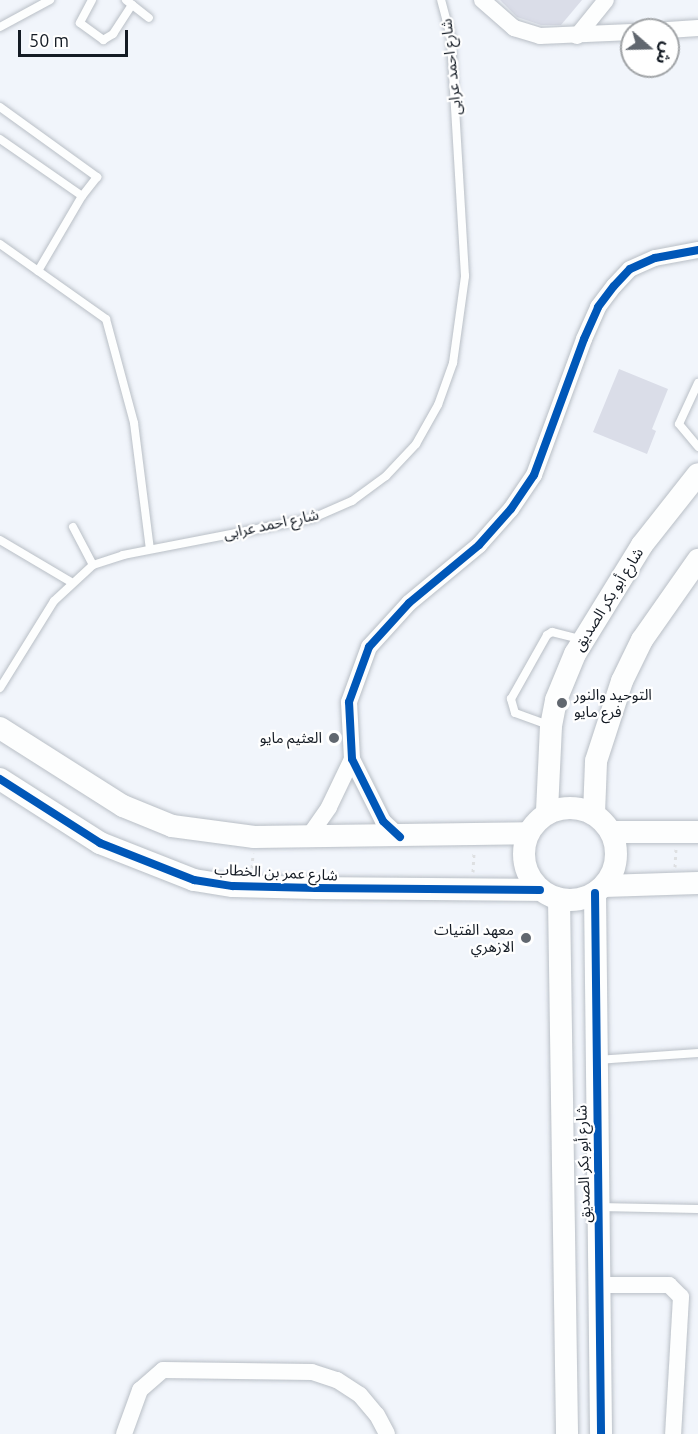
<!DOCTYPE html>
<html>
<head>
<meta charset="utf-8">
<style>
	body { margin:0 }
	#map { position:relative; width:698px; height:1434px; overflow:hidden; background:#f1f5fb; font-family:Ubuntu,"Noto Sans Arabic",sans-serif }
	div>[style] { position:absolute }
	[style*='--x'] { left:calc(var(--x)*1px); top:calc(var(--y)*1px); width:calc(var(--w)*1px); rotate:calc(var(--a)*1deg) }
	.building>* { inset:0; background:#dadde8 }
	.path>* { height:3px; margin-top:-1.5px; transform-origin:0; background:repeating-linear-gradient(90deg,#dee0e2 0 3px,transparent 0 7.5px) }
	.roads { filter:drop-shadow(0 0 2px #b9bfc6) drop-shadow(0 0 2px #b9bfc6) }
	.lane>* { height:8px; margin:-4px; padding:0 4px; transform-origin:4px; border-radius:4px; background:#fdfefe }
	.street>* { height:16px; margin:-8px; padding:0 8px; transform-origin:8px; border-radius:8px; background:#fdfefe }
	.secondary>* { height:22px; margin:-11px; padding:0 11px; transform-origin:11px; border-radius:11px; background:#fdfefe }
	.secondary>.ring { margin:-11px; padding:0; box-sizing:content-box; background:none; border:22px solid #fdfefe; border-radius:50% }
	.cycleway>* { height:8px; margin:-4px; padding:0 4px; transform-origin:4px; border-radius:4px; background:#0057b8 }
	.dots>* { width:16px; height:16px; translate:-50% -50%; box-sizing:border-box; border:3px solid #fff; border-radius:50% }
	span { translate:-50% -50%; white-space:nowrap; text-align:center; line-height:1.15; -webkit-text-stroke:4.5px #fff; paint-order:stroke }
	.street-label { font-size:15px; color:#141b24 }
	.poi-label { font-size:15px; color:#141b24 }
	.left { translate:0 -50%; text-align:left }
	.right { translate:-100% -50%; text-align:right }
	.north { position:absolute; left:620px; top:18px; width:60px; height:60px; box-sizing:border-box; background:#fff; border:2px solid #a1a4a7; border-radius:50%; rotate:110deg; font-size:16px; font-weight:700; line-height:24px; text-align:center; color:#141b24 }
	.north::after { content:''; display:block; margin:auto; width:21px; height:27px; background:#61676f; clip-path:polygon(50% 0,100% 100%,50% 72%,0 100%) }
	.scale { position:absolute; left:18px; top:30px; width:110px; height:27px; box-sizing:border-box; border:3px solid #141b24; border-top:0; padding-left:8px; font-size:18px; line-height:21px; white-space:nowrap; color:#141b24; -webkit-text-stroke:4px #fff; paint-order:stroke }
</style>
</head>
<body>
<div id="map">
	<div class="building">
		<div style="clip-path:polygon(500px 0,582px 0,561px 25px,541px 25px,517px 17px)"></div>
		<div style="clip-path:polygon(619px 369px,668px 389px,652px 429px,656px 431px,647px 454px,593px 432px)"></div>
	</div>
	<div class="path">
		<div style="--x:675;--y:867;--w:18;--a:-87"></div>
		<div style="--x:252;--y:868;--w:15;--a:-86"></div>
		<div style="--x:473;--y:872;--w:20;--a:-87"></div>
	</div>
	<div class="roads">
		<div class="lane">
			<div style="--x:92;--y:0;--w:26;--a:118"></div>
			<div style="--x:80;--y:23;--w:29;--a:36"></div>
			<div style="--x:103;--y:40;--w:12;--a:-31"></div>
			<div style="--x:113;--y:34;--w:35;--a:-57"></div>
			<div style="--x:126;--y:0;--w:29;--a:38"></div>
			<div style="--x:0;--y:27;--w:57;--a:-28.4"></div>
			<div style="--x:0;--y:107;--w:120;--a:35.8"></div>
			<div style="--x:97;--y:177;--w:24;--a:128"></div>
			<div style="--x:0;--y:139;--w:100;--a:34.8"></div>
			<div style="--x:82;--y:196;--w:87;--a:120.4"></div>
			<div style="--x:0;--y:244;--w:130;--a:35.3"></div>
			<div style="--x:106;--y:319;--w:108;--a:74.9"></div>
			<div style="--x:134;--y:423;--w:127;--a:82.8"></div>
			<div style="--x:698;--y:383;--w:45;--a:114.9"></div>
			<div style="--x:679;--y:424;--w:30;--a:50"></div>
			<div style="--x:73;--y:527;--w:43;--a:62.2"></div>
			<div style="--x:0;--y:540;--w:82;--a:30.6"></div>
			<div style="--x:0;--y:688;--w:102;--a:-58.2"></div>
			<div style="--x:54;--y:601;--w:53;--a:-42.7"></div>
			<div style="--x:93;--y:565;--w:32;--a:-18"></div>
			<div style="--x:123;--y:555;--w:194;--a:-11"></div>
			<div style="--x:313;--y:518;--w:43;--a:-23.6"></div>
			<div style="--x:352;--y:501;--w:42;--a:-36.3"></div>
			<div style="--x:386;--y:476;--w:44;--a:-46.8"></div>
			<div style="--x:416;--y:444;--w:45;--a:-60.6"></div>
			<div style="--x:438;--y:405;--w:45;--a:-70.3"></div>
			<div style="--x:453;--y:363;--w:88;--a:-82.1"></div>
			<div style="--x:465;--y:276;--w:239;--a:-93.4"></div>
			<div style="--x:451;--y:37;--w:38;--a:-105"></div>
			<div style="--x:551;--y:726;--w:38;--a:-160"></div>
			<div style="--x:515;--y:713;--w:15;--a:-106"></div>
			<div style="--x:511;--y:699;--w:73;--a:-60.6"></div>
			<div style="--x:547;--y:635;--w:6;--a:-31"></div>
			<div style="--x:552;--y:632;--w:30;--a:14"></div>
			<div style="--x:597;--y:1060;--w:101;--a:-4"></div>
			<div style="--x:599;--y:1207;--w:99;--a:1.2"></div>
		</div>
		<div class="street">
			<div style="--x:482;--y:0;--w:43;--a:41.2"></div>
			<div style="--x:514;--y:28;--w:27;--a:17"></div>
			<div style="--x:540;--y:36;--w:92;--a:-2.5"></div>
			<div style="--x:668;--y:30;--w:30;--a:-4"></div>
			<div style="--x:577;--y:36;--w:46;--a:-51.1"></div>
			<div style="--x:309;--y:836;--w:35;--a:-55"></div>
			<div style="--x:329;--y:807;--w:53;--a:-64.4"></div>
			<div style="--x:400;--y:837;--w:23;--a:-137"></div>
			<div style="--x:383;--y:821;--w:69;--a:-116.6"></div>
			<div style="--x:352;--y:759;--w:57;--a:-93"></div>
			<div style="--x:349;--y:702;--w:59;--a:-70"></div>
			<div style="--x:369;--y:647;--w:59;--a:-47.7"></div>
			<div style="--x:409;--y:603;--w:91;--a:-39.6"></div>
			<div style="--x:479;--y:545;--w:48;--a:-48.4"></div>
			<div style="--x:511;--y:509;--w:41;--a:-55.9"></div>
			<div style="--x:534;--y:475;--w:145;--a:-69.8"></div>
			<div style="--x:584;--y:339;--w:35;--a:-66"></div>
			<div style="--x:598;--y:307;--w:26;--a:-53"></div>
			<div style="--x:614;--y:286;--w:23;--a:-47"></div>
			<div style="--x:630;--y:269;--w:27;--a:-24"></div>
			<div style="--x:655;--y:258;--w:44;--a:-10.5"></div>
			<div style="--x:600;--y:1285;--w:69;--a:0"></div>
			<div style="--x:669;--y:1285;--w:17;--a:45"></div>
			<div style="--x:681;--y:1297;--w:137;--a:93.3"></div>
			<div style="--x:124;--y:1434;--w:47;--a:-70"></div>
			<div style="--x:140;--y:1390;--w:30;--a:-41"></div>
			<div style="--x:163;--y:1370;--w:149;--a:0.8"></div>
			<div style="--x:312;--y:1372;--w:26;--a:18"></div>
			<div style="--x:337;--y:1380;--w:27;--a:33"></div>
			<div style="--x:360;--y:1395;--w:26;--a:50"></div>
			<div style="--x:377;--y:1415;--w:21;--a:62"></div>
		</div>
		<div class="secondary">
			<div style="--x:0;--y:728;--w:146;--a:32.4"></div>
			<div style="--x:123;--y:806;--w:53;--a:22.2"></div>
			<div style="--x:172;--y:826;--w:83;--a:7.6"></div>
			<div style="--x:254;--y:837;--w:274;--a:-0.8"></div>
			<div style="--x:0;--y:779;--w:119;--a:32.6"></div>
			<div style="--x:100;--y:843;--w:101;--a:21.5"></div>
			<div style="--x:194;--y:880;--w:39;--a:9"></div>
			<div style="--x:233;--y:886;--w:83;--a:1.4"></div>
			<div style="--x:316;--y:888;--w:224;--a:0.5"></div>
			<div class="ring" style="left:524px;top:808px;width:70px;height:70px"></div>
			<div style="--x:547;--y:811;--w:85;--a:-87.3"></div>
			<div style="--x:551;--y:726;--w:26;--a:-79"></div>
			<div style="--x:556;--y:700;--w:50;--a:-67.6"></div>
			<div style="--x:575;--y:654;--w:128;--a:-58.4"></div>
			<div style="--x:642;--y:545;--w:90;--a:-51.7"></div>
			<div style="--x:594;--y:814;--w:53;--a:-87.8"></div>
			<div style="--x:596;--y:761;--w:84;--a:-72"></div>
			<div style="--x:622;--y:681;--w:46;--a:-64"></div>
			<div style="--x:642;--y:640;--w:98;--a:-55"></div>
			<div style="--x:611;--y:832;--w:87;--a:0"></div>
			<div style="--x:604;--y:886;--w:94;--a:-1.8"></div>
			<div style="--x:595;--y:893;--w:541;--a:89.36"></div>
			<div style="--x:559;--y:899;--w:535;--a:89.14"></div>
		</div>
	</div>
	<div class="cycleway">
		<div style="--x:0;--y:779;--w:119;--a:32.6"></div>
		<div style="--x:100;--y:843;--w:101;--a:21.5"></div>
		<div style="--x:194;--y:880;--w:39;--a:9"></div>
		<div style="--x:233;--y:886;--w:83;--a:1.4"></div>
		<div style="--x:316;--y:888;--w:224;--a:0.5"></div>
		<div style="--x:400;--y:837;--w:23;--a:-137"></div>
		<div style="--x:383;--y:821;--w:69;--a:-116.6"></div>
		<div style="--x:352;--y:759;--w:57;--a:-93"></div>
		<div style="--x:349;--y:702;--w:59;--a:-70"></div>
		<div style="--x:369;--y:647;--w:59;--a:-47.7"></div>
		<div style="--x:409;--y:603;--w:91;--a:-39.6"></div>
		<div style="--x:479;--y:545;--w:48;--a:-48.4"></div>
		<div style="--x:511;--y:509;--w:41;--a:-55.9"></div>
		<div style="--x:534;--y:475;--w:145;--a:-69.8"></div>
		<div style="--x:584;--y:339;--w:35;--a:-66"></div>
		<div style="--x:598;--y:307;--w:26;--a:-53"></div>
		<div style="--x:614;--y:286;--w:23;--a:-47"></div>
		<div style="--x:630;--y:269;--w:27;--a:-24"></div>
		<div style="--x:655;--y:258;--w:44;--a:-10.5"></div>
		<div style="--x:595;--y:893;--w:541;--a:89.36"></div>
	</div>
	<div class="dots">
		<div style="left:562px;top:703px;background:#61676f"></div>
		<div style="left:334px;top:738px;background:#61676f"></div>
		<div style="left:526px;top:938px;background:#61676f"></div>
	</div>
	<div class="street-label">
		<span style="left:451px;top:67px;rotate:-96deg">شارع احمد عرابى</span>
		<span style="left:271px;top:524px;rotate:-12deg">شارع احمد عرابى</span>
		<span style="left:608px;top:599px;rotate:-58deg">شارع أبو بكر الصديق</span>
		<span style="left:276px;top:872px;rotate:3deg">شارع عمر بن الخطاب</span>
		<span style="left:583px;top:1164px;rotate:-92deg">شارع أبو بكر الصديق</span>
	</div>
	<div class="poi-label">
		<span class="left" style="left:574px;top:703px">التوحيد والنور<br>فرع مايو</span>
		<span class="right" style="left:322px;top:738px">العثيم مايو</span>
		<span class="right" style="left:514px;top:938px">معهد الفتيات<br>الازهري</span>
	</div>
	<div class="north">ش</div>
	<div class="scale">50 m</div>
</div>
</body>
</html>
